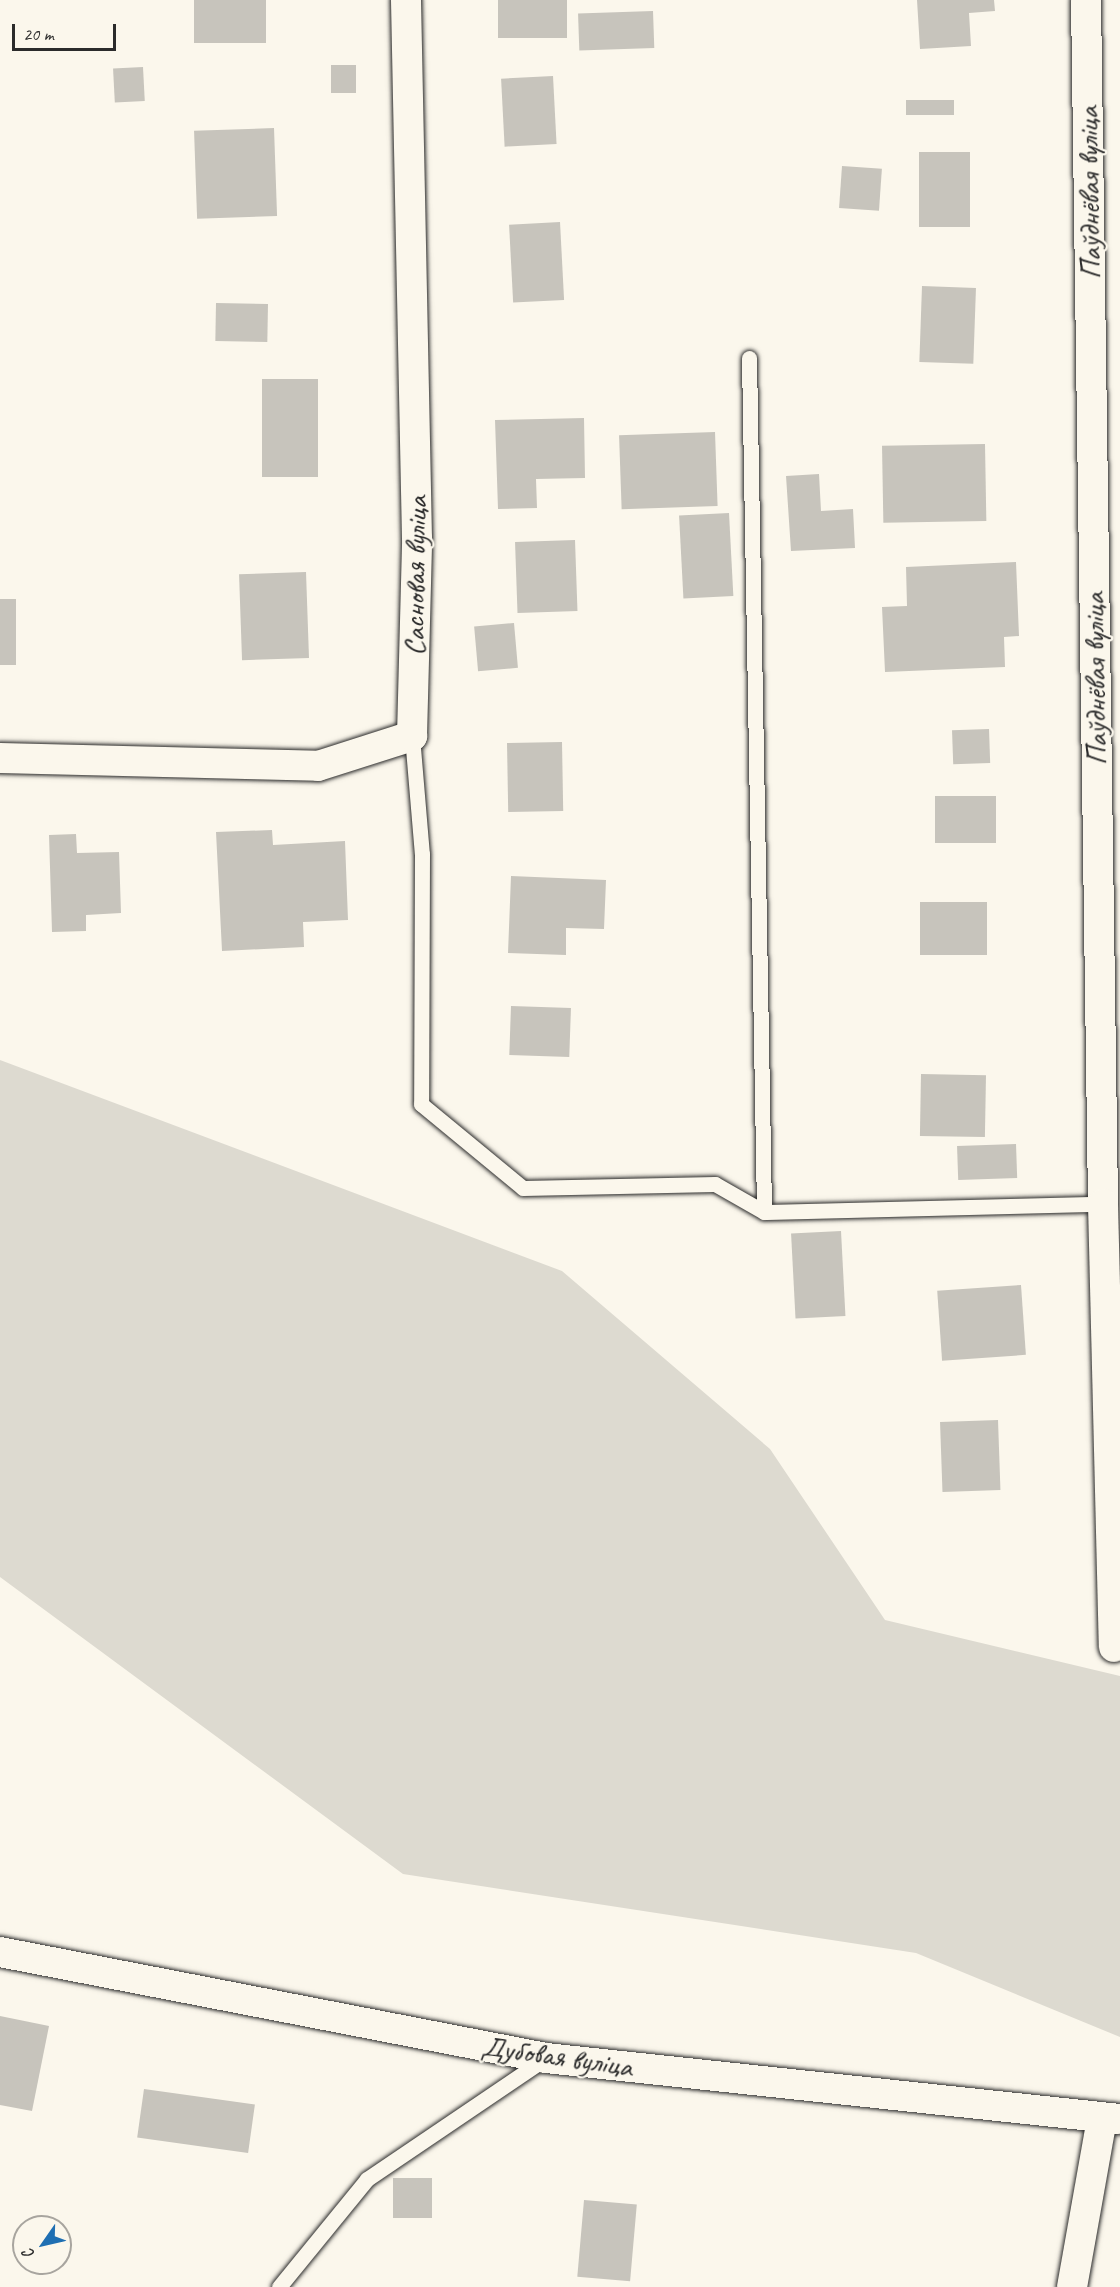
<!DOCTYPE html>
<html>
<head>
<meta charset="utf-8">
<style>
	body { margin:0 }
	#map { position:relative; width:1120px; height:2287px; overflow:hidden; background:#fbf7ec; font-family:Caveat,sans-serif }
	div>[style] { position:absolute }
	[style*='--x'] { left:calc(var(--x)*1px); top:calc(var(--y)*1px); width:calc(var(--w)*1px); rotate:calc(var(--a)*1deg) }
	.green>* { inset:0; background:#dddad0 }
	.building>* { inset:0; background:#c7c4bc; transform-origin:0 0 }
	.roads { filter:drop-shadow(0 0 2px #2b2b2b) drop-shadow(0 0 2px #2b2b2b) }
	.lane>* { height:15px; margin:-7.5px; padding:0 7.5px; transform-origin:7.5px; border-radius:7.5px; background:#fbf7ec }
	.street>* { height:30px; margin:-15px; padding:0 15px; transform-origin:15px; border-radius:15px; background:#fbf7ec }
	span { translate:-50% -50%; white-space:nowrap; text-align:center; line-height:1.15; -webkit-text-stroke:4.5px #fbf7ec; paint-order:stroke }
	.street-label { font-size:30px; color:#2b2b2b }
	.north { position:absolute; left:12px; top:2215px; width:60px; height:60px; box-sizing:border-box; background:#fbf7ec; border:2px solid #a8a59f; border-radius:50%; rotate:236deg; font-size:16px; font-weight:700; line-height:24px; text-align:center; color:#2b2b2b }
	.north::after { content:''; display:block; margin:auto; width:21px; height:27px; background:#1f6fb2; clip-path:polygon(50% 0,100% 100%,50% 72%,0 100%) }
	.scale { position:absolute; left:12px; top:24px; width:104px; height:27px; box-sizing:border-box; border:3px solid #2b2b2b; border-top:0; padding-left:8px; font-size:18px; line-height:21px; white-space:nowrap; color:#2b2b2b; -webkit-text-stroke:4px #fbf7ec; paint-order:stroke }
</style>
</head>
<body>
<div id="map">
	<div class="green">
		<div style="clip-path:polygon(0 1060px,562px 1271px,770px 1449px,885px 1620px,1120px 1676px,1120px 2037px,916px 1953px,403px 1874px,0 1577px)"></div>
	</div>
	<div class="building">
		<div style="left:194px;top:0;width:72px;height:43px"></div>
		<div style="left:498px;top:0;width:69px;height:38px"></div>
		<div style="clip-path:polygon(917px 0,994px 0,995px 11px,969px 13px,971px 46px,920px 49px)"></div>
		<div style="left:653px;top:11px;width:37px;height:75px;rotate:88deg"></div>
		<div style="left:331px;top:65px;width:25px;height:28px"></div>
		<div style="left:143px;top:67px;width:34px;height:30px;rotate:87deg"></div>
		<div style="left:553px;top:76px;width:68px;height:52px;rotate:87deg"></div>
		<div style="left:954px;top:100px;width:15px;height:48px;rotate:90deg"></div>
		<div style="left:274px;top:128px;width:88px;height:80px;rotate:88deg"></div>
		<div style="left:919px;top:152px;width:51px;height:75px"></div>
		<div style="left:842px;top:166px;width:40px;height:42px;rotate:4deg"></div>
		<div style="left:560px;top:222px;width:78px;height:51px;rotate:87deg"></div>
		<div style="left:922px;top:286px;width:54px;height:76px;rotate:2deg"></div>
		<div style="left:216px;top:303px;width:52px;height:38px;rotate:1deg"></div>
		<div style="left:262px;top:379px;width:56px;height:98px"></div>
		<div style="clip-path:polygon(584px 418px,585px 478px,536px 479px,537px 508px,498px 509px,495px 420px)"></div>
		<div style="left:715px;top:432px;width:74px;height:96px;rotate:88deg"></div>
		<div style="left:985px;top:444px;width:77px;height:103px;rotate:89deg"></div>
		<div style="clip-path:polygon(819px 474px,821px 511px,853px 509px,855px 548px,791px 551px,786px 476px)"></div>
		<div style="left:729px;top:513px;width:83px;height:50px;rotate:87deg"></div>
		<div style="left:575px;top:540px;width:71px;height:60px;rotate:88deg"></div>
		<div style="clip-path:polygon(1016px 562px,1019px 636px,1004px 637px,1005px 667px,885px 672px,882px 607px,907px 606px,906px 567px)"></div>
		<div style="left:306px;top:572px;width:86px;height:67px;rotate:88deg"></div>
		<div style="left:0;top:599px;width:16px;height:66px"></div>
		<div style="left:514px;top:623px;width:45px;height:40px;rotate:85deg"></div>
		<div style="left:989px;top:729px;width:34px;height:37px;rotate:88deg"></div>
		<div style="left:562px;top:742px;width:69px;height:55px;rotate:89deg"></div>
		<div style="left:935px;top:796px;width:61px;height:47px"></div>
		<div style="clip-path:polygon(272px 830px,273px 845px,345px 841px,348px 920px,303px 922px,304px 947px,222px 951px,216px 832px)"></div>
		<div style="clip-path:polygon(76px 834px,77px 853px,119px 852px,121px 913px,86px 915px,86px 931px,52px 932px,49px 835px)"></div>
		<div style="clip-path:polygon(511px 876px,606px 880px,604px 929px,566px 928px,566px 955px,508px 953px)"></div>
		<div style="left:920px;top:902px;width:67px;height:53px"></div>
		<div style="left:511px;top:1006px;width:60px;height:49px;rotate:2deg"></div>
		<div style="left:921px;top:1074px;width:65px;height:62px;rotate:1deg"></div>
		<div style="left:1016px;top:1144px;width:34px;height:59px;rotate:88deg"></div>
		<div style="left:841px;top:1231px;width:85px;height:50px;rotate:87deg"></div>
		<div style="left:1021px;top:1285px;width:70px;height:84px;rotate:86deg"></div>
		<div style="left:998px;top:1420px;width:70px;height:58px;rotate:88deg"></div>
		<div style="clip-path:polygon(0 2016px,49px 2026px,32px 2111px,0 2105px)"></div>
		<div style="left:144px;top:2089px;width:112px;height:49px;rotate:8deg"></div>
		<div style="left:393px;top:2178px;width:39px;height:40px"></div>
		<div style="left:584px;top:2200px;width:53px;height:77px;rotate:5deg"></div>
	</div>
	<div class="roads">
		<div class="lane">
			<div style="--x:749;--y:358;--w:854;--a:88.99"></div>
			<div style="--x:764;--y:1212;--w:339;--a:-1.4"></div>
			<div style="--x:412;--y:736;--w:118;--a:85.2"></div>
			<div style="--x:422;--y:854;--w:250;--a:90.2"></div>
			<div style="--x:421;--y:1104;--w:132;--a:39.5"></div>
			<div style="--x:523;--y:1188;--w:192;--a:-1.2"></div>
			<div style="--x:715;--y:1184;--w:56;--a:29.7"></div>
			<div style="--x:279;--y:2287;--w:139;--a:-50.8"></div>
			<div style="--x:367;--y:2179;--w:212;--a:-34.1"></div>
		</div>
		<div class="street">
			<div style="--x:1086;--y:0;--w:1204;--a:89.19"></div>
			<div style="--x:1103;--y:1204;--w:443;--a:88.6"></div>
			<div style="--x:0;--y:758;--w:318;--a:1.4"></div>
			<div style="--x:318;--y:766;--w:99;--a:-17.7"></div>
			<div style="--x:412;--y:736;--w:197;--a:-88.5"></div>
			<div style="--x:417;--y:539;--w:539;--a:-91.17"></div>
			<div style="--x:0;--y:1952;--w:556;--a:10.99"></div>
			<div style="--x:546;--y:2058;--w:577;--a:6.07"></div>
			<div style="--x:1072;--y:2287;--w:172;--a:-79.9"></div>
		</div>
	</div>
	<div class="street-label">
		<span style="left:1089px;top:193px;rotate:-91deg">Паўднёвая вуліца</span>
		<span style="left:415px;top:576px;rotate:-89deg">Сасновая вуліца</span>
		<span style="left:1095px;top:679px;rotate:-91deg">Паўднёвая вуліца</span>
		<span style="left:557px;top:2056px;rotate:8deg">Дубовая вуліца</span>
	</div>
	<div class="north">С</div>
	<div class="scale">20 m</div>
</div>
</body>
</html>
